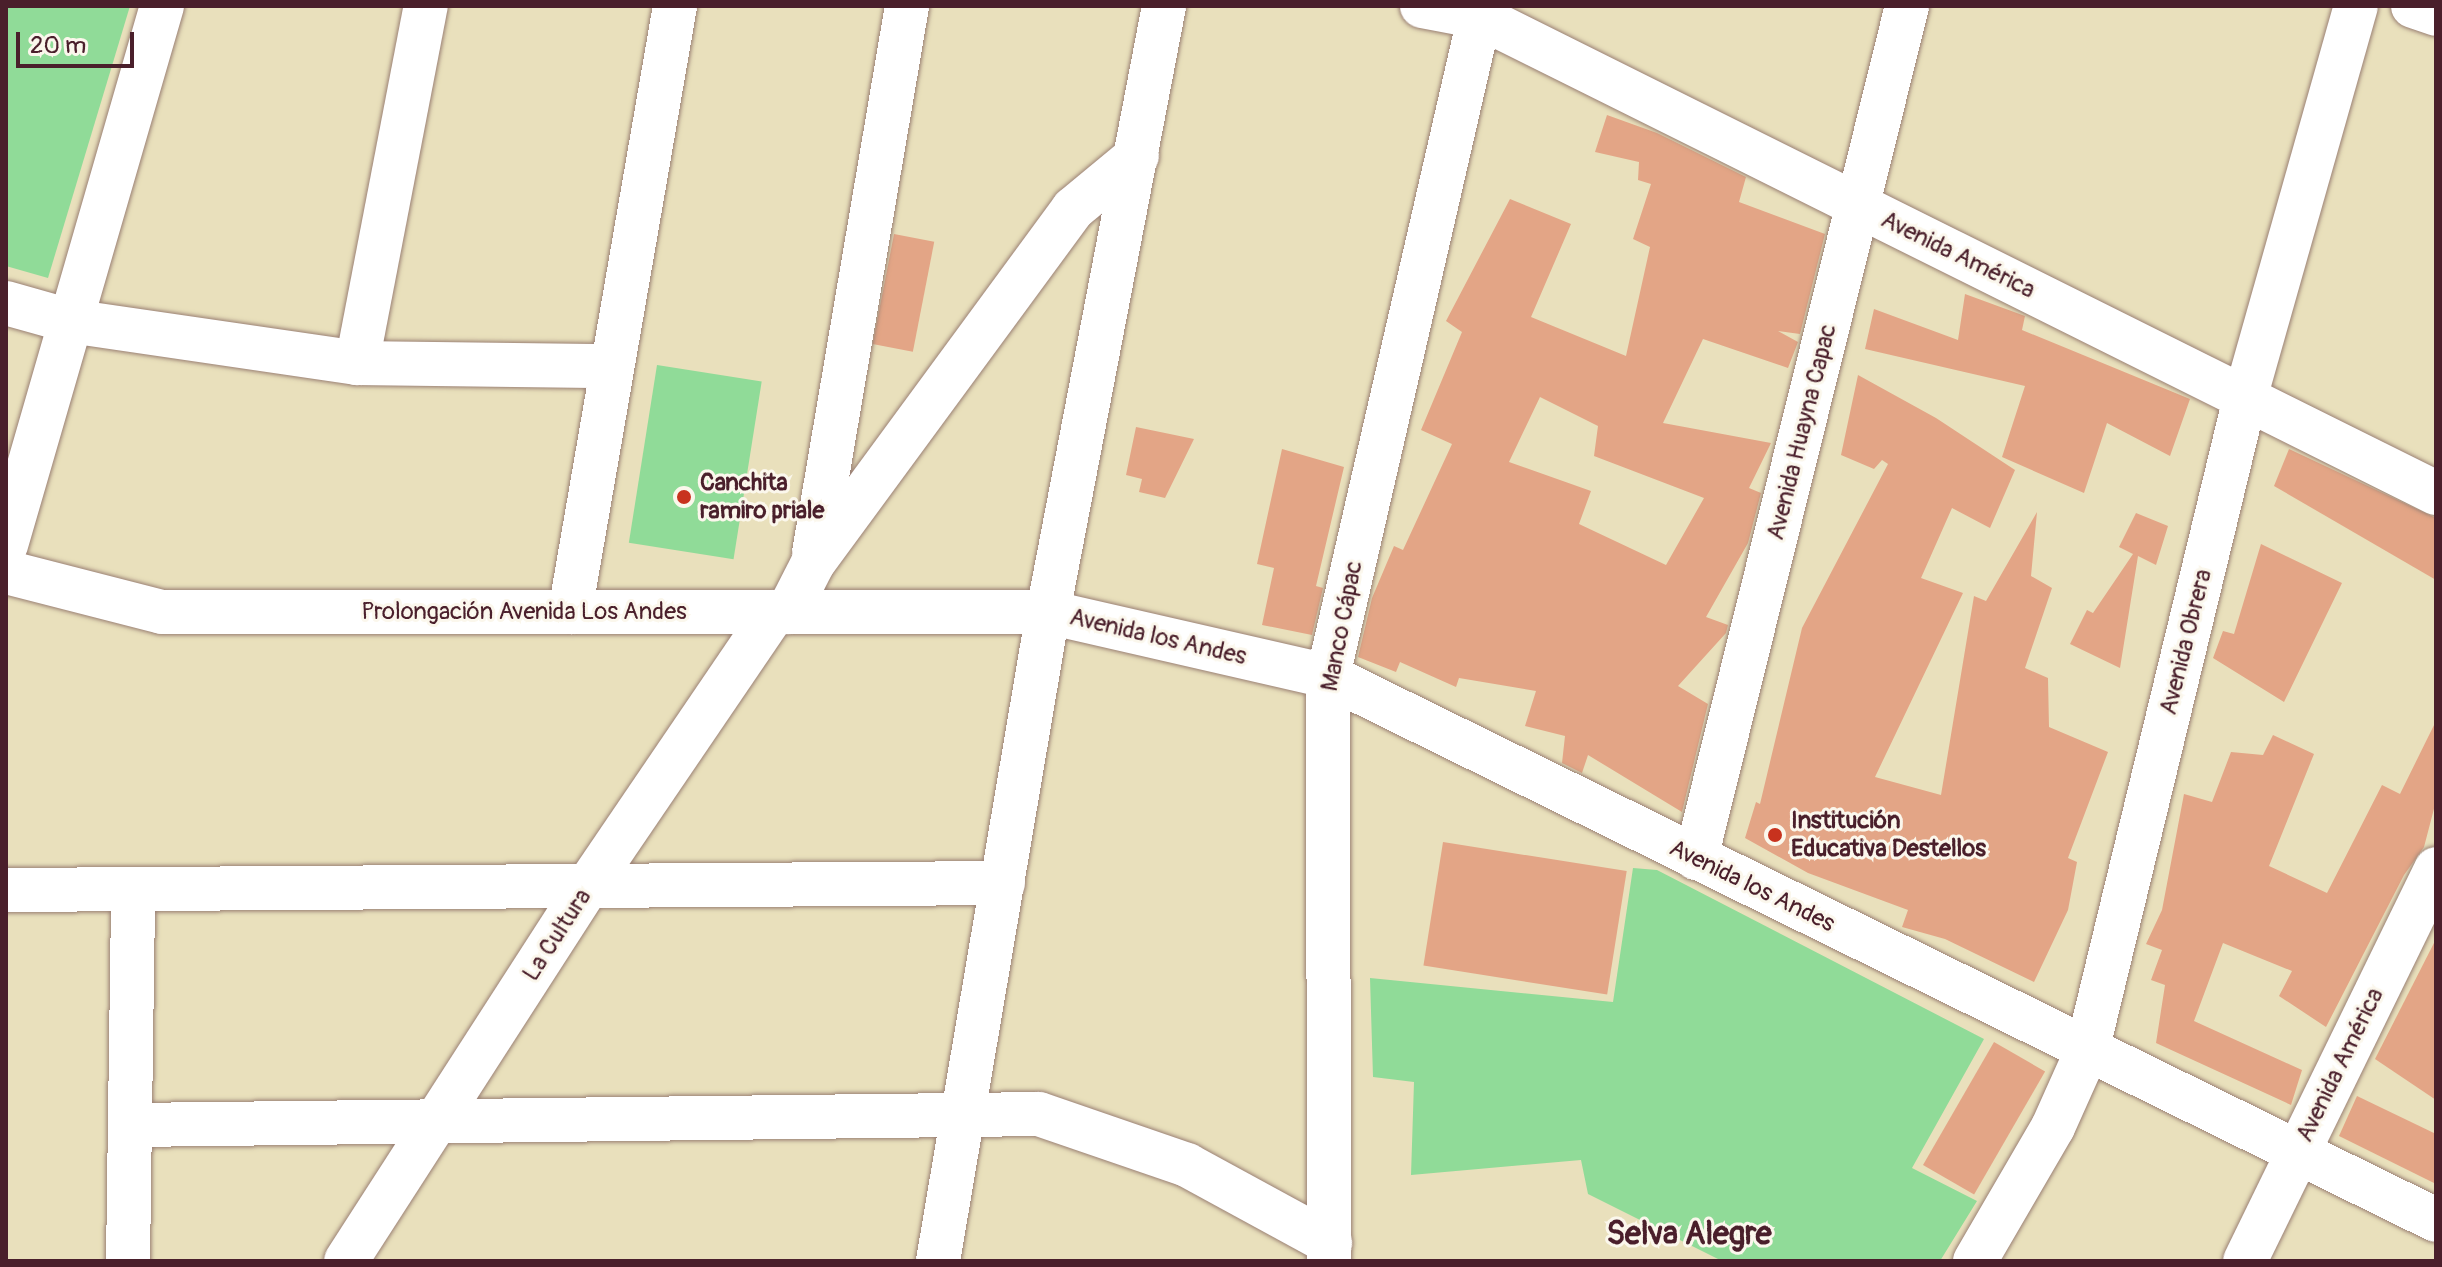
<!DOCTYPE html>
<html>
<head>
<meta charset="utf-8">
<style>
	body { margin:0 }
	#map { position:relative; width:2442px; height:1267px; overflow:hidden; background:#e9e0bc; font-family:Pangolin,sans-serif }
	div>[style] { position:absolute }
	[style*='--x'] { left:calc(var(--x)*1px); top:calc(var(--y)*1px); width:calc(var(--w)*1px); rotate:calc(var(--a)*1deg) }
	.green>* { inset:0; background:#90db98; transform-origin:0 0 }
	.building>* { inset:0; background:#e3a586; transform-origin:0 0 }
	.roads { filter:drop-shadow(0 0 2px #9a8074) drop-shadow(0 0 2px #9a8074) }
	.minor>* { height:44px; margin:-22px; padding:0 22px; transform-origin:22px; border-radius:22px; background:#fff }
	.dots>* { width:22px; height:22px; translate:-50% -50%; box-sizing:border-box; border:4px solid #fbf7ec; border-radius:50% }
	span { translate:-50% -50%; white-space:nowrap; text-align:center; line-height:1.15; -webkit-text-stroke:6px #fbf7ec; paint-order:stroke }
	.street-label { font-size:24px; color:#4a1f2b }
	.poi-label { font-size:24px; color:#4a1f2b; font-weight:700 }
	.left { translate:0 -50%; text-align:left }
	.district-label { font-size:32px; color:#4a1f2b; font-weight:700 }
	.frame { position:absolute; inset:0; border:8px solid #4a1f2b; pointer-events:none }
	.scale { position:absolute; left:16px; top:32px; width:118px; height:36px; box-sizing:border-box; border:4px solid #4a1f2b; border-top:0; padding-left:10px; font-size:24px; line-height:28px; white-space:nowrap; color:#4a1f2b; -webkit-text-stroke:6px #fbf7ec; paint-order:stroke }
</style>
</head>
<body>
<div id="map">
	<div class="green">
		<div style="clip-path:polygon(6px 6px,130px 6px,48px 278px,6px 266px)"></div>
		<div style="left:657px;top:365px;width:106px;height:180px;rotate:9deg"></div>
		<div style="clip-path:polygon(1633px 868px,1657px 870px,1984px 1039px,1912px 1168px,1977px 1201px,1940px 1261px,1722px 1261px,1588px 1194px,1581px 1160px,1411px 1175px,1414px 1082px,1373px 1077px,1370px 978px,1613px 1002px)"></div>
	</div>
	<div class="building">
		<div style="clip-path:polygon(evenodd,1607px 115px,1657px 133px,1746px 177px,1739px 202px,1825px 234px,1800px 334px,1778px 331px,1798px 342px,1788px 368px,1703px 339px,1663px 423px,1771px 443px,1749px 488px,1761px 493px,1748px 543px,1706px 617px,1728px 625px,1726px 633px,1678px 686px,1708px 704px,1682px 812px,1588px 755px,1582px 773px,1562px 763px,1565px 736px,1525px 726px,1536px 691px,1459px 678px,1456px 687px,1400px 662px,1396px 672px,1358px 657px,1372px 598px,1394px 546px,1403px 550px,1452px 444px,1421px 430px,1462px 332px,1446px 321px,1510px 199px,1571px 224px,1531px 317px,1626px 356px,1650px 247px,1633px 239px,1651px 184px,1638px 180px,1639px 162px,1595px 152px,1607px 115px,1540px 397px,1598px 426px,1594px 456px,1704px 498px,1666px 565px,1579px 524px,1591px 491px,1509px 462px,1540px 397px)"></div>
		<div style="left:894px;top:234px;width:41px;height:112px;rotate:11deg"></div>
		<div style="clip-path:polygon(1965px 294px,2025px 316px,2022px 330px,2190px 399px,2170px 456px,2107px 423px,2084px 493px,2002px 457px,2025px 386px,1865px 349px,1874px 309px,1958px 340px)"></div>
		<div style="clip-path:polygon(1858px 375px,1936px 418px,2015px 470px,1990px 528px,1952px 508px,1921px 578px,1963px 593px,1875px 777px,1941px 795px,1974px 596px,1986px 601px,2037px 512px,2031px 576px,2052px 588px,2025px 668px,2048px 678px,2049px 727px,2108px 752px,2068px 858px,2077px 862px,2068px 910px,2034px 982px,1945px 939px,1902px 927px,1908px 910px,1808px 873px,1745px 838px,1756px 802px,1760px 804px,1802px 628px,1888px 464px,1882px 460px,1874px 469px,1841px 455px)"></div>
		<div style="clip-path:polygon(1136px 427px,1194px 439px,1165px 498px,1139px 492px,1142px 479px,1126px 475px)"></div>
		<div style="clip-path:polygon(1282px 449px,1344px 467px,1316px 586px,1323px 588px,1312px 635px,1262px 625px,1274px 568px,1257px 564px)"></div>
		<div style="clip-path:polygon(2289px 449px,2436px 518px,2436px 580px,2274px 486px)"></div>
		<div style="clip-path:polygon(2136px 513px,2168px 526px,2156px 565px,2138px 556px,2120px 668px,2070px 644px,2087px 610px,2093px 613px,2133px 554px,2119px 547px)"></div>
		<div style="clip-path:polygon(2261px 544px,2342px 583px,2284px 702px,2213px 658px,2223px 631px,2234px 634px)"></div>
		<div style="clip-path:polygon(2436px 721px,2436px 801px,2424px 847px,2404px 875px,2326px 1027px,2279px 996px,2292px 971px,2223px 943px,2194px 1021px,2302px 1070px,2291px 1105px,2156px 1043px,2165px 985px,2151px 980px,2162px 950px,2146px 944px,2162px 910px,2184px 794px,2212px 802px,2231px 752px,2263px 755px,2273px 735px,2314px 754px,2269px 866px,2327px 893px,2382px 785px,2400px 794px)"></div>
		<div style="left:1443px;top:842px;width:186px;height:125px;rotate:9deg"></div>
		<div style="clip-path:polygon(2436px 939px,2436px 1100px,2375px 1059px)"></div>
		<div style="left:1994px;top:1042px;width:59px;height:142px;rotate:30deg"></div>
		<div style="clip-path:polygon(2357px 1096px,2436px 1134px,2436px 1184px,2339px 1136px)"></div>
	</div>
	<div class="roads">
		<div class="minor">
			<div style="--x:1422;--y:6;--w:59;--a:10.7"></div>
			<div style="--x:1480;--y:17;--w:1068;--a:26.47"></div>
			<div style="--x:2413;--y:6;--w:24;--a:19"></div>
			<div style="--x:6;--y:303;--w:66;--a:15.7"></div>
			<div style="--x:70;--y:321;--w:290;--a:8.3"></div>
			<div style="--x:357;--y:363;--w:255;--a:0.7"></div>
			<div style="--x:357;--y:363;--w:364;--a:-79.1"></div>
			<div style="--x:6;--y:545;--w:561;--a:-73.86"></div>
			<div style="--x:814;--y:553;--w:555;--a:-80.35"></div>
			<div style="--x:6;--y:572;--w:161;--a:14.4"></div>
			<div style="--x:162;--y:612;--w:886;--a:0"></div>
			<div style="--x:1048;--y:612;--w:287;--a:12.9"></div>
			<div style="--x:1328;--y:676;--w:1234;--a:26.15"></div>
			<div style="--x:570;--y:612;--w:615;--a:-80.17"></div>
			<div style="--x:788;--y:612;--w:55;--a:-63"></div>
			<div style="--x:813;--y:563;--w:439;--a:-53.7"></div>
			<div style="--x:1073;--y:209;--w:83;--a:-39.6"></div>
			<div style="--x:1696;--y:858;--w:878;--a:-76.09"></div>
			<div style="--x:6;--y:890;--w:997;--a:-0.4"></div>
			<div style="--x:130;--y:1125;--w:909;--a:-0.69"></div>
			<div style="--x:1039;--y:1114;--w:157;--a:19"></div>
			<div style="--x:1187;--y:1165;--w:163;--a:28.6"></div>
			<div style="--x:128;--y:1261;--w:371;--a:-89.2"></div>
			<div style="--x:346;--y:1261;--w:446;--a:-57.2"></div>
			<div style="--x:588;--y:886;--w:331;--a:-55.8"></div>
			<div style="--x:938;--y:1261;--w:658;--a:-80.38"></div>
			<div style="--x:1048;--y:612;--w:617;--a:-79.16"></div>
			<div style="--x:1329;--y:1261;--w:585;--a:-90.1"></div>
			<div style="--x:1328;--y:676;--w:687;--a:-77.06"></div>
			<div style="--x:1975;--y:1261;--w:155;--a:-59.8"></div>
			<div style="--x:2053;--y:1127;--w:83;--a:-65.9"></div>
			<div style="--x:2087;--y:1051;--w:672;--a:-76.4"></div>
			<div style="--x:2245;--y:398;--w:407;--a:-74.2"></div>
			<div style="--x:2245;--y:1261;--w:436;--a:-64"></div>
		</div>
	</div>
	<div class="dots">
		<div style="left:684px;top:497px;background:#c8321e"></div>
		<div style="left:1775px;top:835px;background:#c8321e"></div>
	</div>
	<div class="street-label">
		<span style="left:1958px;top:255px;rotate:26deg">Avenida América</span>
		<span style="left:1802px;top:432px;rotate:-76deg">Avenida Huayna Capac</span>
		<span style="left:524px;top:612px">Prolongación Avenida Los Andes</span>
		<span style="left:1342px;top:626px;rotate:-79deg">Manco Cápac</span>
		<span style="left:1158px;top:637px;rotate:13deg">Avenida los Andes</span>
		<span style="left:2186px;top:642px;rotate:-76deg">Avenida Obrera</span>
		<span style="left:1752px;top:886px;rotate:26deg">Avenida los Andes</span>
		<span style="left:557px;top:935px;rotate:-57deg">La Cultura</span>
		<span style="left:2340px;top:1065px;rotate:-64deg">Avenida América</span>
	</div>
	<div class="poi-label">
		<span class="left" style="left:700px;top:497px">Canchita<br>ramiro priale</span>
		<span class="left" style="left:1791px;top:835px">Institución<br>Educativa Destellos</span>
	</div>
	<div class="district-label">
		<span style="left:1689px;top:1234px">Selva Alegre</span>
	</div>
	<div class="frame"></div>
	<div class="scale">20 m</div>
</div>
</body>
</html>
